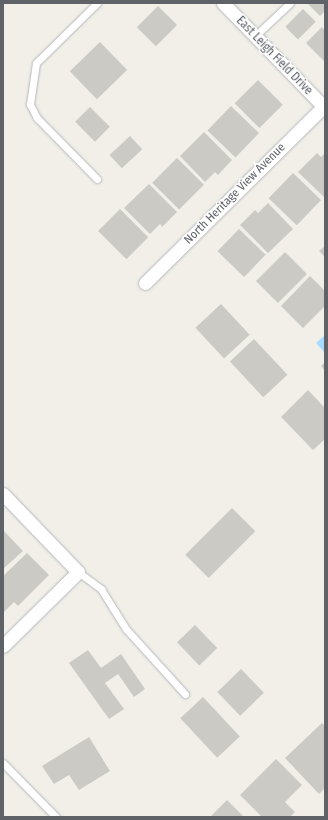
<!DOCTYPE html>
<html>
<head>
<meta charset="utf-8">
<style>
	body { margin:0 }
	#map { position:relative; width:328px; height:820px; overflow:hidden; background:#f1efe8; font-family:"Fira Sans Condensed",sans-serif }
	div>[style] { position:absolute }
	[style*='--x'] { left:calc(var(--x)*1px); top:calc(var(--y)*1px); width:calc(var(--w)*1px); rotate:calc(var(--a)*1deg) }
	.water>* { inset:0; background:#aadaff }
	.building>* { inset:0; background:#cccac5; transform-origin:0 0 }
	.roads { filter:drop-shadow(0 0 1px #b5b8bc) drop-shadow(0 0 1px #b5b8bc) }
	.service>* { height:7px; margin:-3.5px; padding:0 3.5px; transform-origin:3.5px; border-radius:3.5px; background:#fff }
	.minor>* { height:13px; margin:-6.5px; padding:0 6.5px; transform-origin:6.5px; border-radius:6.5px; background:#fff }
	span { translate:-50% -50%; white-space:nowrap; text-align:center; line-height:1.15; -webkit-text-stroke:3px #fff; paint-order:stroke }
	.street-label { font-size:12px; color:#5f6368 }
	.frame { position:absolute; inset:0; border:4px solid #5f6368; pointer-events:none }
</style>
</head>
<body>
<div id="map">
	<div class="water">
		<div style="clip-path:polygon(325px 335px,325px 353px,316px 343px)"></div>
	</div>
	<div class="building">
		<div style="clip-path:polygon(307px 3px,325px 3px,325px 11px,320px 16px)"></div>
		<div style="left:158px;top:6px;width:27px;height:30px;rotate:45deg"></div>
		<div style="left:303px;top:9px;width:18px;height:25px;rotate:45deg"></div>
		<div style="clip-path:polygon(322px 27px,325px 31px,325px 62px,306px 43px)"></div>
		<div style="left:100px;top:42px;width:39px;height:42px;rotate:46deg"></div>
		<div style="left:258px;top:80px;width:35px;height:33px;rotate:45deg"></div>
		<div style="left:231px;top:106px;width:39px;height:34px;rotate:44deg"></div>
		<div style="left:90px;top:107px;width:28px;height:21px;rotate:45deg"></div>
		<div style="clip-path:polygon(204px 132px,232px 160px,218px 175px,215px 172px,205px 182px,180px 156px)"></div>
		<div style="left:130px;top:136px;width:18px;height:28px;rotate:47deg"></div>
		<div style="clip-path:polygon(317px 153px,321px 157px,325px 153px,324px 197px,298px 172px)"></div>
		<div style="left:177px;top:158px;width:38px;height:35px;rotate:45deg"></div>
		<div style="left:293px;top:173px;width:39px;height:35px;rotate:44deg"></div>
		<div style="clip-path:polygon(149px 184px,177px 212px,162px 227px,160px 224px,150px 234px,124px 208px)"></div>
		<div style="clip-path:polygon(268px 203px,293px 229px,268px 253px,240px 225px,255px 210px,258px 213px)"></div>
		<div style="left:120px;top:209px;width:40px;height:31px;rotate:45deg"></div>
		<div style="left:239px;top:229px;width:37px;height:31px;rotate:44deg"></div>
		<div style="clip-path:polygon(325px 246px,325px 257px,319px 251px)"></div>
		<div style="left:285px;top:252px;width:31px;height:41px;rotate:45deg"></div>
		<div style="clip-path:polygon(310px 276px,325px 291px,325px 306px,303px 328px,281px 306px)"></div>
		<div style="left:221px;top:304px;width:42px;height:35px;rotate:47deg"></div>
		<div style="left:254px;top:339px;width:49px;height:33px;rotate:47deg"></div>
		<div style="clip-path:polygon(325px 362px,325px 371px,321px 366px)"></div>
		<div style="clip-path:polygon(308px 390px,325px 408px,325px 439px,313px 450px,281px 417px)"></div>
		<div style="left:232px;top:508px;width:33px;height:66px;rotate:45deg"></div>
		<div style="clip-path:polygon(3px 530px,23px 551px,3px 569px)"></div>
		<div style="clip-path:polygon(27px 553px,49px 575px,18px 606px,14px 602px,3px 613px,3px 576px)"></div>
		<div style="left:195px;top:625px;width:32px;height:25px;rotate:46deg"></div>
		<div style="clip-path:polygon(88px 650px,101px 668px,121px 654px,145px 689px,134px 697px,118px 674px,105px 683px,124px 709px,109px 719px,69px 663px)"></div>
		<div style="left:241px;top:669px;width:33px;height:33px;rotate:46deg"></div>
		<div style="left:203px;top:697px;width:54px;height:31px;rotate:47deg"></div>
		<div style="clip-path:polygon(322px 723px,325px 726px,325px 788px,319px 794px,285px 758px)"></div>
		<div style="clip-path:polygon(89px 737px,110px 771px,79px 790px,69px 775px,54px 784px,42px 766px)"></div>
		<div style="clip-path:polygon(276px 759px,302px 785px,285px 802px,295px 812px,290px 817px,262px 817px,240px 795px)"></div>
		<div style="clip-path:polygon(227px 800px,244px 817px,210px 817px)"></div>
	</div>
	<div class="roads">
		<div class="service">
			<div style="--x:255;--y:36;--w:48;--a:-43.3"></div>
			<div style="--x:97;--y:179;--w:86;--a:-134.5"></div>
			<div style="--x:37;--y:118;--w:16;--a:-117"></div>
			<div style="--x:30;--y:104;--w:41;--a:-81.7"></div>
			<div style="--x:36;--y:63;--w:86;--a:-44.5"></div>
			<div style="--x:78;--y:572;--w:29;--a:36"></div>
			<div style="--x:101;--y:589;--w:47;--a:58"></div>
			<div style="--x:126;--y:629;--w:88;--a:47.8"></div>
			<div style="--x:3;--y:763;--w:76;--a:45.5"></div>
		</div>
		<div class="minor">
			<div style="--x:223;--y:3;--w:146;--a:45.8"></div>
			<div style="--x:145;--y:283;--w:253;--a:-44.7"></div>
			<div style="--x:3;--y:494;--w:108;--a:46.1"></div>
			<div style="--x:78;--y:572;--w:105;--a:135.4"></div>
		</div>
	</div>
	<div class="street-label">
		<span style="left:274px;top:56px;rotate:46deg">East Leigh Field Drive</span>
		<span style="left:235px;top:194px;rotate:-45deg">North Heritage View Avenue</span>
	</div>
	<div class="frame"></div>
</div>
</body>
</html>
